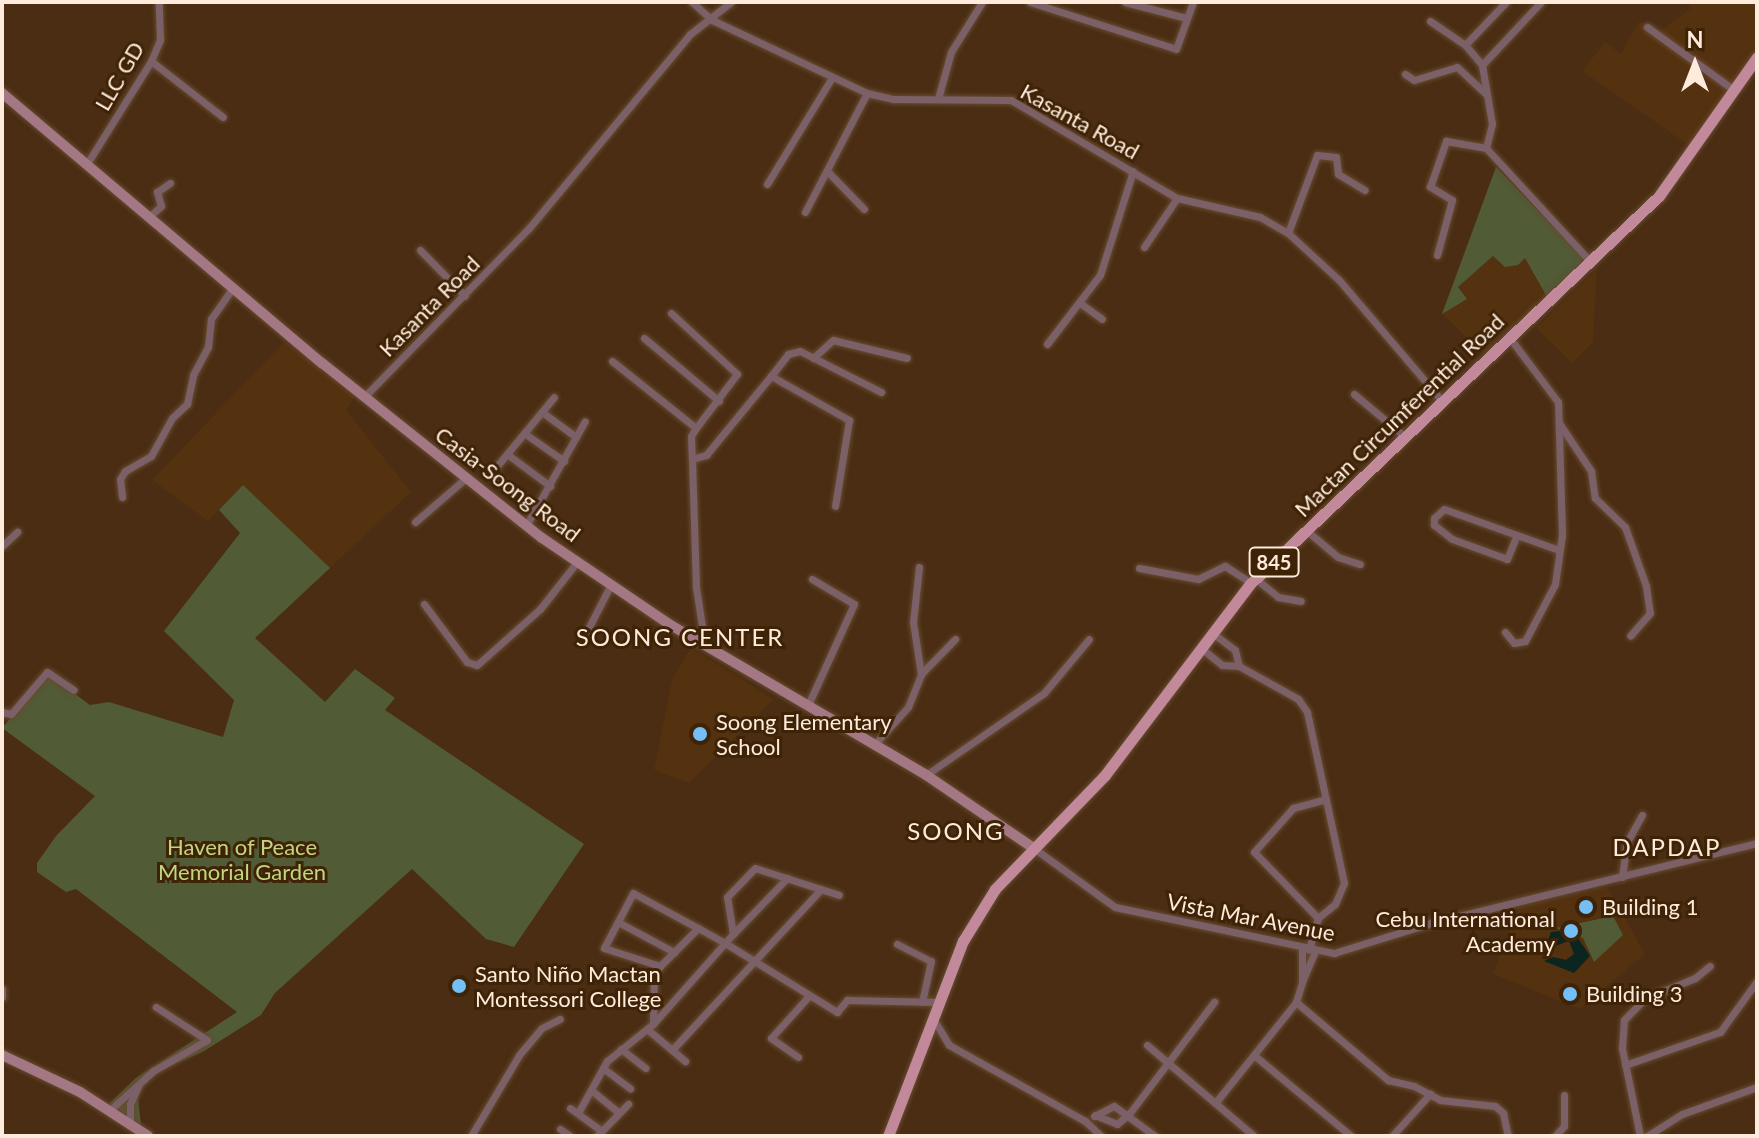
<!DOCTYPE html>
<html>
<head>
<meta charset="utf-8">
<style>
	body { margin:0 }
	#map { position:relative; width:1759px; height:1138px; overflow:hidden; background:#4a2d12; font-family:Lato,sans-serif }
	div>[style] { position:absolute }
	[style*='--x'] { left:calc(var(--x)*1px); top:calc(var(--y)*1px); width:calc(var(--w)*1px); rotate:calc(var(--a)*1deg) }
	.built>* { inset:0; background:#54310f }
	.green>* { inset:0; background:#515b36 }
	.water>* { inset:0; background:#0b2521 }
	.roads { filter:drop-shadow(0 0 2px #674b32) drop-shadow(0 0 2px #674b32) }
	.street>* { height:7px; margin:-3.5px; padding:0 3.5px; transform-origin:3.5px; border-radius:3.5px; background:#7c6067 }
	.secondary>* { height:10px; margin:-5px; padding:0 5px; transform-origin:5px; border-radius:5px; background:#a37783 }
	.primary>* { height:11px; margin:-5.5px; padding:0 5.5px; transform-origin:5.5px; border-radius:5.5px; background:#c18999 }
	.dots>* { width:22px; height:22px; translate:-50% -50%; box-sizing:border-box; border:4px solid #3f2307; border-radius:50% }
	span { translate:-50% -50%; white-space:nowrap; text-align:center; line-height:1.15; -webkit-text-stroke:6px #3f2307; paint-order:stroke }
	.shield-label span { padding:2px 6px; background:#3f2307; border:2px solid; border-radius:6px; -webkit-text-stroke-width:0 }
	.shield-label { font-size:20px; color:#ffebdc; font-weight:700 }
	.street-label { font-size:22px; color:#ffebdc }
	.poi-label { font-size:22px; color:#ffebdc }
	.left { translate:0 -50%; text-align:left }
	.right { translate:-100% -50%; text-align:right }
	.park-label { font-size:22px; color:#c0d67f }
	.neighbourhood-label { font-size:24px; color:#ffebdc; letter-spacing:2px }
	.frame { position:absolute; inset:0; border:4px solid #ffebdc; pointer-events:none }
	.north { position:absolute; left:1655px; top:24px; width:80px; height:80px; -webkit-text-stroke:6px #3f2307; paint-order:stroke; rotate:0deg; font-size:22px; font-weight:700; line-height:32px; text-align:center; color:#ffebdc }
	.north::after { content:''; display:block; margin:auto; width:28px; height:36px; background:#ffebdc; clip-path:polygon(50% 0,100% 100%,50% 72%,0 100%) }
</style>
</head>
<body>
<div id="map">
	<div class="built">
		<div style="clip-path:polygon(1685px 2px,1757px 2px,1757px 49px,1690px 146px,1582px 71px,1605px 42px,1621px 54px,1639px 21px,1660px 31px,1691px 8px)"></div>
		<div style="clip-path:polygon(1496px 167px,1585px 260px,1485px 355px,1442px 314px)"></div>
		<div style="clip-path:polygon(1597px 269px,1593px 342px,1572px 363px,1536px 328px)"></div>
		<div style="clip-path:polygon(284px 342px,355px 397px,346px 410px,411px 492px,330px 568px,243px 486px,208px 521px,152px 480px)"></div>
		<div style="clip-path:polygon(691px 648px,774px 699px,689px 783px,654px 770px,672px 680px)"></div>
		<div style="clip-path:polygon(1607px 887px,1645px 954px,1580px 1009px,1493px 974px,1518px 908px)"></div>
	</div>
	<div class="green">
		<div style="clip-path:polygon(1496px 167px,1585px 260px,1547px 297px,1525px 258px,1518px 265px,1505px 267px,1493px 256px,1458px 287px,1467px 299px,1442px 314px)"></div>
		<div style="clip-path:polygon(243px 485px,330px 568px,255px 638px,325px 702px,355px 669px,395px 698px,385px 710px,584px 844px,514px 947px,486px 939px,412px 869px,275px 993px,261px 1015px,204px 1051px,149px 1076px,138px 1098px,141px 1125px,109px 1104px,136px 1078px,237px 1012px,76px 889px,66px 892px,37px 872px,37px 863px,56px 836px,95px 796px,2px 728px,48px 674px,90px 705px,109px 702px,223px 737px,234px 700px,164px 631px,240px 533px,219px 510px)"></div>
		<div style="clip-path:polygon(1613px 916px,1623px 935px,1594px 962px,1583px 938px,1556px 928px)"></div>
	</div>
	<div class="water">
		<div style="clip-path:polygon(1560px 931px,1578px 938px,1590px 956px,1574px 973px,1544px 961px,1553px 957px,1566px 960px,1574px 954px,1569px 941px,1555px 946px,1548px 941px,1551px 932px)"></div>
	</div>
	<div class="roads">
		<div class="street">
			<div style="--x:692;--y:2;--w:27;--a:42"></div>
			<div style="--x:712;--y:20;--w:171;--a:25.2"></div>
			<div style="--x:867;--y:93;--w:28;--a:13"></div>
			<div style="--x:894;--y:99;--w:117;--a:0.5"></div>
			<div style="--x:1011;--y:100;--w:193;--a:30.6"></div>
			<div style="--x:1177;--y:198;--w:85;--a:12.9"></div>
			<div style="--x:1260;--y:217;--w:32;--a:30"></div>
			<div style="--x:1288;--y:233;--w:69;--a:42.7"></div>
			<div style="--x:1339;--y:280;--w:160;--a:49.6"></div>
			<div style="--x:1030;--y:2;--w:153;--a:17.8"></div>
			<div style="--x:1176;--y:49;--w:50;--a:-70.1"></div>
			<div style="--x:1125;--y:2;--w:64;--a:14.5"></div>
			<div style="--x:1430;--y:21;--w:42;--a:34.4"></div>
			<div style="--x:1647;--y:27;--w:107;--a:35.9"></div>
			<div style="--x:151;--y:61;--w:91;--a:37.9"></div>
			<div style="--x:1482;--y:65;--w:86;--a:-46.9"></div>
			<div style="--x:1405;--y:74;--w:11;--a:34"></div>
			<div style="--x:1414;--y:80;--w:45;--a:-16.8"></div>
			<div style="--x:1457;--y:67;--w:38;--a:43"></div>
			<div style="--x:939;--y:95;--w:45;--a:-74.4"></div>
			<div style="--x:951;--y:52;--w:59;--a:-58.2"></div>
			<div style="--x:1486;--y:148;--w:25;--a:-76"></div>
			<div style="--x:1492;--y:124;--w:60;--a:-99.6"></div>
			<div style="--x:1482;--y:65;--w:26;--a:-130"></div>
			<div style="--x:1465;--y:45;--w:59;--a:-46.4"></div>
			<div style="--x:88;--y:162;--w:119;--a:-58"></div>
			<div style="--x:151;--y:61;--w:23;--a:-67"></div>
			<div style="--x:160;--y:40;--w:38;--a:-92"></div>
			<div style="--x:827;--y:171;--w:53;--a:45.8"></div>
			<div style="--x:767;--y:184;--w:123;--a:-58.6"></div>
			<div style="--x:805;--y:212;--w:134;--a:-62.5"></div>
			<div style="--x:150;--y:216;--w:15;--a:-42"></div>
			<div style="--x:161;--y:206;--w:15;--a:-106"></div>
			<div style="--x:157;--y:192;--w:16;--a:-35"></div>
			<div style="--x:1288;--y:233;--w:83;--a:-69.6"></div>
			<div style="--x:1317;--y:155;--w:19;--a:6"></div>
			<div style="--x:1336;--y:157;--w:17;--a:83"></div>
			<div style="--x:1338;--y:174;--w:31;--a:31"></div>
			<div style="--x:1144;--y:247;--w:59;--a:-56"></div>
			<div style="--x:420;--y:250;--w:64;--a:45.6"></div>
			<div style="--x:1437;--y:255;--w:57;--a:-74.7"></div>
			<div style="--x:1452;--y:200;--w:26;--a:-149"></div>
			<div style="--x:1430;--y:187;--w:49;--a:-70.8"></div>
			<div style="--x:1446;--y:141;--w:41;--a:9.9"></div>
			<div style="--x:1486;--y:148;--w:154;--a:47.4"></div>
			<div style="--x:1080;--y:303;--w:27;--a:36"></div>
			<div style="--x:671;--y:313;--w:90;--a:42.7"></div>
			<div style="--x:737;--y:374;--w:68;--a:127.2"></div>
			<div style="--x:644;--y:338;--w:98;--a:40"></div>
			<div style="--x:1047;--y:344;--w:87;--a:-52.5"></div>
			<div style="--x:1100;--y:275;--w:109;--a:-72.4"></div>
			<div style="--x:813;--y:358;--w:27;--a:-42"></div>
			<div style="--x:833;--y:340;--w:76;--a:13.7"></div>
			<div style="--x:612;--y:361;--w:107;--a:38.6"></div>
			<div style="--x:696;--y:428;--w:9;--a:122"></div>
			<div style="--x:691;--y:436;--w:23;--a:88"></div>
			<div style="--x:771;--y:376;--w:28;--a:-52"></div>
			<div style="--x:788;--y:354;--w:12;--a:-14"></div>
			<div style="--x:800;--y:351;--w:91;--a:26.8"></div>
			<div style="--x:1354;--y:394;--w:67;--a:40.1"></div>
			<div style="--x:364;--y:397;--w:236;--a:-45.7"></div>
			<div style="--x:529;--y:228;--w:252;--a:-50.3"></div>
			<div style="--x:690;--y:34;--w:52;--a:-38"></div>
			<div style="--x:542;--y:412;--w:42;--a:36.3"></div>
			<div style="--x:1559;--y:423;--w:58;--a:56.3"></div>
			<div style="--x:1591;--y:471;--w:27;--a:82"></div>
			<div style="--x:1595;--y:498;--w:42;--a:44"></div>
			<div style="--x:1625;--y:527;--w:63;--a:70.4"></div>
			<div style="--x:1646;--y:586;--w:27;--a:82"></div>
			<div style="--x:1650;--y:613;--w:30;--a:131"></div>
			<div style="--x:524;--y:433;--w:49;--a:35"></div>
			<div style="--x:507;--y:454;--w:54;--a:36.7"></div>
			<div style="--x:122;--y:497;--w:18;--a:-96"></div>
			<div style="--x:120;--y:479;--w:9;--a:-58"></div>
			<div style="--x:125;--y:471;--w:30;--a:-30"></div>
			<div style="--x:151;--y:456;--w:43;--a:-61.1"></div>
			<div style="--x:172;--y:418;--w:21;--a:-43"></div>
			<div style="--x:187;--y:404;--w:30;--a:-78"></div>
			<div style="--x:193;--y:375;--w:32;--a:-62"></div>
			<div style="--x:208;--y:347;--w:28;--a:-84"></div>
			<div style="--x:211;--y:319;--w:39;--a:-55"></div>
			<div style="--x:536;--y:511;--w:59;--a:-138.4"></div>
			<div style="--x:492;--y:472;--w:97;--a:-50.4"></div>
			<div style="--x:415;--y:522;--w:67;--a:-40.8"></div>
			<div style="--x:526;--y:526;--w:120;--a:-60.7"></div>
			<div style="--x:1307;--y:531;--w:40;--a:40"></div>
			<div style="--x:1338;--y:557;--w:23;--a:18"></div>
			<div style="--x:1516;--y:537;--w:24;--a:112"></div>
			<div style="--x:1507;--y:559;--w:59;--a:-160"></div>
			<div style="--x:1452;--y:539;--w:23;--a:-142"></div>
			<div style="--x:1434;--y:525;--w:7;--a:-90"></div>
			<div style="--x:1434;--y:518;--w:13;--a:-42"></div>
			<div style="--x:1444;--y:509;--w:122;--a:19.6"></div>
			<div style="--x:2;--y:546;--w:21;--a:-43"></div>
			<div style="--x:919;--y:567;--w:55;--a:96.2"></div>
			<div style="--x:913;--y:622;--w:53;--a:81.3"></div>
			<div style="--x:1139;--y:568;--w:60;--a:10.6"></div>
			<div style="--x:1198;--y:579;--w:30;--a:-26"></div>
			<div style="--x:1225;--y:566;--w:31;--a:33"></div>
			<div style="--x:1256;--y:579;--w:28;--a:39"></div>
			<div style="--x:1278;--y:597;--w:23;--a:10"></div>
			<div style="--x:424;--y:604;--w:72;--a:53.4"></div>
			<div style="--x:467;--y:662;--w:10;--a:17"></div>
			<div style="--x:477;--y:665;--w:84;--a:-41.6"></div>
			<div style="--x:540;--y:609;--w:60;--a:-51.8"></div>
			<div style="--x:587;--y:631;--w:51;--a:-62.9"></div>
			<div style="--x:1211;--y:632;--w:30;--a:37"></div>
			<div style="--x:1235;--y:650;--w:16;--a:76"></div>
			<div style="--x:1505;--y:632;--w:14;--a:51"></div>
			<div style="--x:1514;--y:643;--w:11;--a:-10"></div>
			<div style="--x:1525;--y:641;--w:64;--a:-62.2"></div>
			<div style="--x:1555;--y:584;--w:49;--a:-81.9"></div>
			<div style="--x:1562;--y:535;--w:133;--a:-91.7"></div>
			<div style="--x:1558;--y:402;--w:81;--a:-127"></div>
			<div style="--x:705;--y:646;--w:60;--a:-98.7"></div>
			<div style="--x:696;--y:587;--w:128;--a:-91.8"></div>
			<div style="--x:692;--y:459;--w:15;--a:-16"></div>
			<div style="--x:706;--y:455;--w:102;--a:-50.6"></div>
			<div style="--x:771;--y:376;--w:90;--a:29.4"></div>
			<div style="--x:849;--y:420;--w:87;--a:99.2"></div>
			<div style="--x:1201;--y:648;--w:27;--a:39"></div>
			<div style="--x:1222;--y:665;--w:17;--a:3"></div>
			<div style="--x:1239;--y:666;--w:68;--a:29.2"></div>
			<div style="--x:1298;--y:699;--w:16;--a:55"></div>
			<div style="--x:1307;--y:712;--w:175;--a:77.8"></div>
			<div style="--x:1344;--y:883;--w:23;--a:113"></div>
			<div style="--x:1335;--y:904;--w:22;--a:141"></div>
			<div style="--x:1318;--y:918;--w:33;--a:106"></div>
			<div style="--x:808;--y:705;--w:111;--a:-65.5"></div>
			<div style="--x:854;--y:604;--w:49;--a:-149.2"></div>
			<div style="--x:2;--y:712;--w:9;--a:13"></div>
			<div style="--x:11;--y:714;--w:55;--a:-49.4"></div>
			<div style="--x:47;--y:672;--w:32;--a:34"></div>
			<div style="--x:874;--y:745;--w:51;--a:-48.2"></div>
			<div style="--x:908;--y:707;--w:35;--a:-68"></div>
			<div style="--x:921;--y:674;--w:49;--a:-45.8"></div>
			<div style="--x:926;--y:775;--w:144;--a:-34.8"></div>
			<div style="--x:1044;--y:693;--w:70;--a:-50.2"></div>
			<div style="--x:1032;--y:847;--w:102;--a:35.9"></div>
			<div style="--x:1115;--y:907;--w:224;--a:11.9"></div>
			<div style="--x:1334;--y:953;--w:102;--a:-17.2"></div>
			<div style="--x:1431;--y:923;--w:336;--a:-13.8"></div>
			<div style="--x:1622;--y:877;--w:35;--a:-82"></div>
			<div style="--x:1627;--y:842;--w:31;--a:-61"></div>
			<div style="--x:1318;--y:918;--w:92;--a:-134.1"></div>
			<div style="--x:1254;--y:852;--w:59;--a:-48.4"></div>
			<div style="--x:1293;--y:808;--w:34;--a:-15"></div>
			<div style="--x:618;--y:922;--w:64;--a:28.2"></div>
			<div style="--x:698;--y:928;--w:54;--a:135"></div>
			<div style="--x:660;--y:966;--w:59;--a:-162.2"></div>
			<div style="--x:604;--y:948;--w:62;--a:-62.2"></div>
			<div style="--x:633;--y:893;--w:74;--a:28.3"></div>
			<div style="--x:698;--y:928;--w:31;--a:29"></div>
			<div style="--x:725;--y:943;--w:132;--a:31.6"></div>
			<div style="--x:837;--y:1012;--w:16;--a:-50"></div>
			<div style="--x:847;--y:1000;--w:93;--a:1.2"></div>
			<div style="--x:733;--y:934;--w:78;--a:-46"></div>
			<div style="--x:897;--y:944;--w:38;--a:27"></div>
			<div style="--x:931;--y:961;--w:42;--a:102.4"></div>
			<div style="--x:1302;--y:948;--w:34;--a:90"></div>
			<div style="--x:1302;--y:982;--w:34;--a:-67"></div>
			<div style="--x:2;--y:989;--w:8;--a:90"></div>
			<div style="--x:1296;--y:1002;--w:121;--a:40.3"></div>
			<div style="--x:1388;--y:1080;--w:27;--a:13"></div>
			<div style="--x:1414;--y:1086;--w:30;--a:28"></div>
			<div style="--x:1440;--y:1100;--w:55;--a:6.2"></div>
			<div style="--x:1495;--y:1106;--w:11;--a:41"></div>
			<div style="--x:1503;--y:1113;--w:24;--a:78"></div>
			<div style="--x:934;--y:1020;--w:29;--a:59"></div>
			<div style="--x:949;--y:1045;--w:156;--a:29.2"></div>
			<div style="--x:1085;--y:1121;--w:22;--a:43"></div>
			<div style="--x:653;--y:1022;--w:47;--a:-88.8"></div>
			<div style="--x:654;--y:975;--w:11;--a:-56"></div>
			<div style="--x:647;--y:1029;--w:50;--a:40.1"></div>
			<div style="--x:1147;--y:1045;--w:140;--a:40.4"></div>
			<div style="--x:621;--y:1049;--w:31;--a:38"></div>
			<div style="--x:672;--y:1050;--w:219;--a:-47.2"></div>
			<div style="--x:1255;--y:1056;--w:125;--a:39.8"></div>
			<div style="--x:798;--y:1057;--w:33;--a:-145"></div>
			<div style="--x:771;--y:1038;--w:57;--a:-47.9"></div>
			<div style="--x:1625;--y:1065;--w:101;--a:-19.2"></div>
			<div style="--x:1720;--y:1032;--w:63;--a:-54"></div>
			<div style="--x:603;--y:1068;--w:34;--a:37"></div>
			<div style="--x:591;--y:1090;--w:36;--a:39"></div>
			<div style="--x:1216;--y:1102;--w:128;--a:-51.3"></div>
			<div style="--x:1296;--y:1002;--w:21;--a:-73"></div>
			<div style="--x:570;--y:1108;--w:39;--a:36"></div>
			<div style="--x:110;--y:1110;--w:58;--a:-42.2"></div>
			<div style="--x:153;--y:1071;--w:62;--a:-29.9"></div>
			<div style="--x:207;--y:1040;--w:61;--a:-147.1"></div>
			<div style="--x:578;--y:1113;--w:60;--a:-60.9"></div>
			<div style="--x:607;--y:1061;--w:59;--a:-38.8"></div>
			<div style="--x:653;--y:1024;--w:120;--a:-48.4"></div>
			<div style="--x:733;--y:934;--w:37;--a:-99"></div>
			<div style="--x:727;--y:897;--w:40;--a:-46"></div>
			<div style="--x:755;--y:868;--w:88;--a:17.8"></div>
			<div style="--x:1095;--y:1115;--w:24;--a:22"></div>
			<div style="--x:1117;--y:1124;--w:16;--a:-40"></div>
			<div style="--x:1129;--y:1114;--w:141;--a:-52.8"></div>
			<div style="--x:1094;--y:1116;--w:22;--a:-27"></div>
			<div style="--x:1114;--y:1106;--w:51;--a:36.2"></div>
			<div style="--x:130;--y:1124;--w:20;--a:-90"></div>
			<div style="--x:130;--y:1104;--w:20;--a:-66"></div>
			<div style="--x:560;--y:1129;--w:12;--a:35"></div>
			<div style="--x:471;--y:1136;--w:94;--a:-59.3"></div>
			<div style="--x:519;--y:1055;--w:35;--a:-50"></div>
			<div style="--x:542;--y:1028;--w:20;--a:-27"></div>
			<div style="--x:597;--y:1136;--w:45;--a:-45.9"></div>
			<div style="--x:1392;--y:1136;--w:57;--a:-47.9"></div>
			<div style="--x:1555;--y:1136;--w:13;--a:-48"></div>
			<div style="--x:1564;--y:1126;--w:31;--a:-90"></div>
			<div style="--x:1640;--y:1136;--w:90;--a:-101.6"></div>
			<div style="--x:1622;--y:1048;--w:28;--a:-86"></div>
			<div style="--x:1624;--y:1020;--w:29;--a:-46"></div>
			<div style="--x:1644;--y:999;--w:55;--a:-22.4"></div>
			<div style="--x:1695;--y:978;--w:19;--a:-39"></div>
			<div style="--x:1647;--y:1136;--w:41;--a:-32.2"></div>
			<div style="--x:1682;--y:1114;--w:80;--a:-19.8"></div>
		</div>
		<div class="secondary">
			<div style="--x:2;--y:93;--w:419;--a:40.2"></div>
			<div style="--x:322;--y:363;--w:281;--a:38.5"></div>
			<div style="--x:542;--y:538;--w:153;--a:34.1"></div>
			<div style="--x:669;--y:624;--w:298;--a:30.4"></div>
			<div style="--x:926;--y:775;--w:128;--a:34.2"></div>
			<div style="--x:2;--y:1055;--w:86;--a:25.4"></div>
			<div style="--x:80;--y:1092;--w:81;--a:32.9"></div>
		</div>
		<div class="primary">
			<div style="--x:888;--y:1136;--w:209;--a:-69"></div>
			<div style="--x:963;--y:941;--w:61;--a:-58.4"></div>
			<div style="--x:995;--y:889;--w:158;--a:-46"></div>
			<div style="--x:1105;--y:775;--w:241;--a:-52.8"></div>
			<div style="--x:1251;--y:583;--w:562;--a:-43.49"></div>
			<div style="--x:1659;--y:196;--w:170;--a:-54.8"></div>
		</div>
	</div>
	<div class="dots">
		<div style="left:700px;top:734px;background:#74c0f6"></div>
		<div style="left:1586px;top:907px;background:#74c0f6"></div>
		<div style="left:1571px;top:931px;background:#74c0f6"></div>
		<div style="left:459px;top:986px;background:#74c0f6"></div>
		<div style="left:1570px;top:994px;background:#74c0f6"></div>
	</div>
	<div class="shield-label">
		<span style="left:1274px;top:562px">845</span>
	</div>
	<div class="street-label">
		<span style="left:119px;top:76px;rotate:-60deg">LLC GD</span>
		<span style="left:1080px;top:121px;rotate:29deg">Kasanta Road</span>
		<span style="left:429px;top:306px;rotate:-45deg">Kasanta Road</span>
		<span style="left:1399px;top:415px;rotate:-44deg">Mactan Circumferential Road</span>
		<span style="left:508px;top:484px;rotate:37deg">Casia-Soong Road</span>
		<span style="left:1251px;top:917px;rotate:11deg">Vista Mar Avenue</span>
	</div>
	<div class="poi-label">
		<span class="left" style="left:716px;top:734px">Soong Elementary<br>School</span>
		<span class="left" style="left:1602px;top:907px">Building 1</span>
		<span class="right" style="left:1555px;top:931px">Cebu International<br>Academy</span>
		<span class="left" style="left:475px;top:986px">Santo Niño Mactan<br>Montessori College</span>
		<span class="left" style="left:1586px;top:994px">Building 3</span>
	</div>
	<div class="park-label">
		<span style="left:242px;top:859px">Haven of Peace<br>Memorial Garden</span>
	</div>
	<div class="neighbourhood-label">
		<span style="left:680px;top:637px">SOONG CENTER</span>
		<span style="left:956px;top:831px">SOONG</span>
		<span style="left:1667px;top:847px">DAPDAP</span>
	</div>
	<div class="frame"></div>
	<div class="north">N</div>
</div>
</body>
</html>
